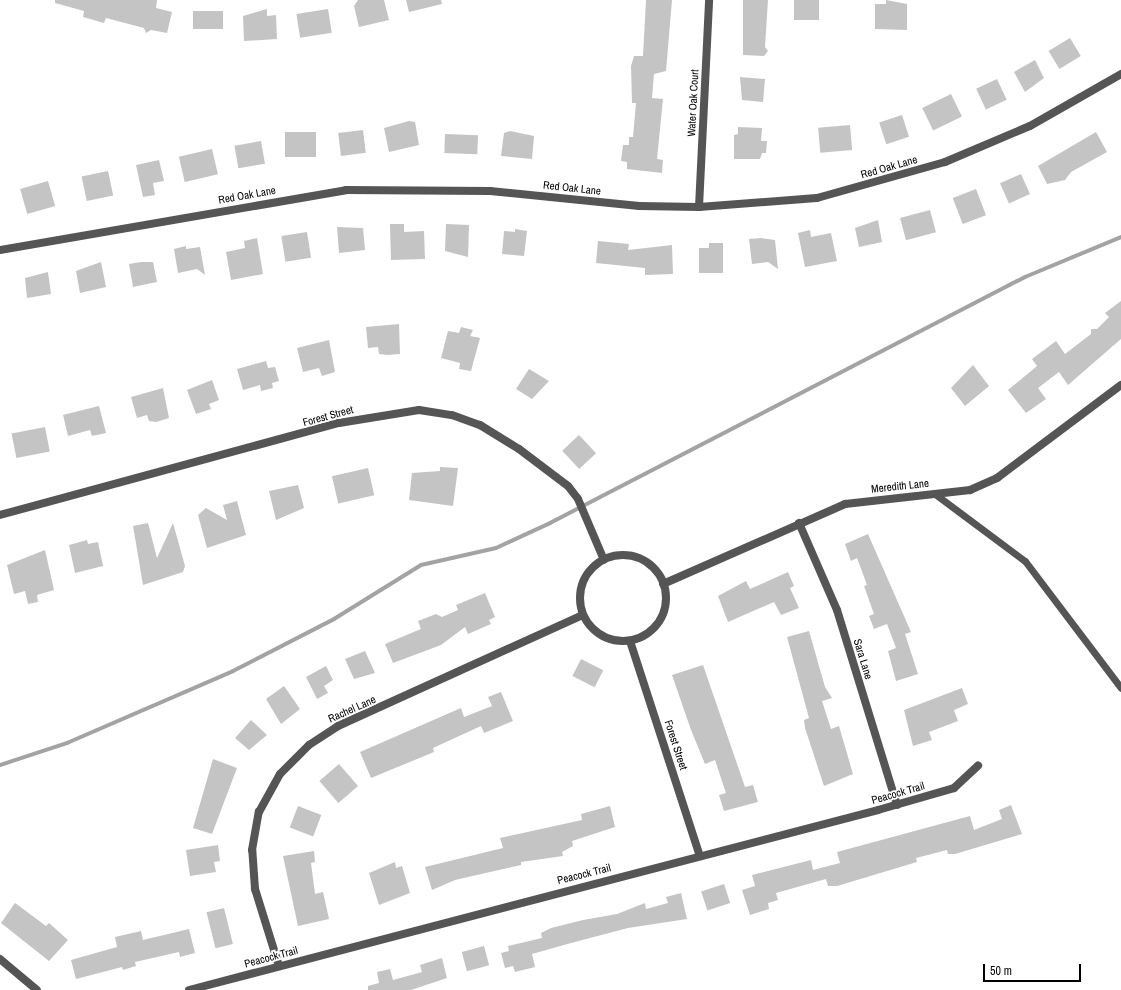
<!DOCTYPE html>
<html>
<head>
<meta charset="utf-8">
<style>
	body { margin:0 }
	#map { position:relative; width:1121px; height:990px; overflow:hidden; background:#fff; font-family:"Archivo Narrow",sans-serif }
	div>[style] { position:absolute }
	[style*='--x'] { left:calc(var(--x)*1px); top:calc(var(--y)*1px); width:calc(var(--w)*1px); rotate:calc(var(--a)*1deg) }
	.stream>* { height:4px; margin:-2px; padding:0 2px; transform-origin:2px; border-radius:2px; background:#a3a3a3 }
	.building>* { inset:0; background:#c4c4c4; transform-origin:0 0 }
	.service>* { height:7px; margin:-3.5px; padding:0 3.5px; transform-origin:3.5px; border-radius:3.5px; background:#555 }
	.minor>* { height:8px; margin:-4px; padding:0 4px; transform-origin:4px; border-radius:4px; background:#555 }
	.minor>.ring { margin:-4px; padding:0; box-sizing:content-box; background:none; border:8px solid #555; border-radius:50% }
	span { translate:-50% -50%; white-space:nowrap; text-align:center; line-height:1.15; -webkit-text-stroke:3.5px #fff; paint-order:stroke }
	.street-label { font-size:11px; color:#000 }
	.scale { position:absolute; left:983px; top:964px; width:98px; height:18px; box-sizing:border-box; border:2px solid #000; border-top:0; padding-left:5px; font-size:12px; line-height:14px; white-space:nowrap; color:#000; -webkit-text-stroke:3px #fff; paint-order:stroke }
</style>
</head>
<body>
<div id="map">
	<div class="stream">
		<div style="--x:0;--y:765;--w:71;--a:-18.2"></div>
		<div style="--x:67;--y:743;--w:181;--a:-23.4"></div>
		<div style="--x:233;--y:671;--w:114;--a:-27.2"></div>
		<div style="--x:334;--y:619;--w:102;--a:-31.8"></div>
		<div style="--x:421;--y:565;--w:77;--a:-12.8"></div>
		<div style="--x:496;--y:548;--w:60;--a:-24.8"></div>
		<div style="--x:550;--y:523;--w:535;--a:-27.38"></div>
		<div style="--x:1025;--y:277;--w:104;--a:-22.6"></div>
	</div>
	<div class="building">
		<div style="clip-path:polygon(55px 0,157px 0,156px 8px,172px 12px,167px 33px,151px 30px,146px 33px,144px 28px,106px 18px,104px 23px,83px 17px,84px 11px,55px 3px)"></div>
		<div style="clip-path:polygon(358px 0,384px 0,389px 20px,359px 27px,354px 6px)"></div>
		<div style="clip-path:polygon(406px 0,441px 0,442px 4px,409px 12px)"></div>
		<div style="clip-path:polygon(646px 0,672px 0,666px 71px,654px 74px,652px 98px,663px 99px,657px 159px,663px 160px,662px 173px,627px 169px,627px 162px,621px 161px,623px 145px,629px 145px,629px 137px,633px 137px,636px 103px,632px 103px,631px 66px,634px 56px,643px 56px)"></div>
		<div style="clip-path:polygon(743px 0,768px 0,765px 47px,768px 51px,764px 56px,743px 55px)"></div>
		<div style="left:794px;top:0;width:25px;height:20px"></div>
		<div style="clip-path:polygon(886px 0,907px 4px,907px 30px,875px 29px,875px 4px,886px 4px)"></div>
		<div style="clip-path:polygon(267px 9px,267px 16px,276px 15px,277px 39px,244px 41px,243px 16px)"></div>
		<div style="left:328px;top:9px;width:24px;height:32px;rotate:81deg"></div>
		<div style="left:193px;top:11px;width:30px;height:18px"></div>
		<div style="left:1070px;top:38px;width:21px;height:25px;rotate:59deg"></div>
		<div style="clip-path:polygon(1035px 60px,1044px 78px,1025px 92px,1014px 72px)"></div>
		<div style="clip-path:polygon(740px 77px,765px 79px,763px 102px,742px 100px)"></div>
		<div style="left:997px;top:79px;width:23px;height:23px;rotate:65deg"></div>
		<div style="left:951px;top:94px;width:25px;height:32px;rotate:64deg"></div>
		<div style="left:902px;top:115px;width:23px;height:24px;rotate:72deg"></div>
		<div style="clip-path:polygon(409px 121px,415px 122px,419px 145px,389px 152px,384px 128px)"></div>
		<div style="left:850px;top:125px;width:25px;height:32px;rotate:85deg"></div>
		<div style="clip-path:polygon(738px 127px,762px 128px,761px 141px,767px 141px,766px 153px,762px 153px,760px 159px,734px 159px,734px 135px,738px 134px)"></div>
		<div style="left:363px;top:130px;width:23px;height:25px;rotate:83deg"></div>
		<div style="clip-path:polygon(510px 131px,534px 136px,532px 159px,501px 156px,504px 133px)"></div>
		<div style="left:316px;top:132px;width:25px;height:31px;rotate:90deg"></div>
		<div style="clip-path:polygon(1096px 132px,1107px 152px,1071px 172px,1065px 180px,1047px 184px,1038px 166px)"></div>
		<div style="left:445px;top:134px;width:33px;height:19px;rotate:2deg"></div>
		<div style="left:261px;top:141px;width:23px;height:27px;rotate:80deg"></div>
		<div style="left:212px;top:149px;width:26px;height:34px;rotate:77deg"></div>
		<div style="clip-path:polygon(159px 160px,164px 181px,153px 183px,155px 195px,143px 197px,136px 165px)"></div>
		<div style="left:108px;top:171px;width:25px;height:27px;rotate:78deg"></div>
		<div style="left:1021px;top:174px;width:22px;height:23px;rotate:66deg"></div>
		<div style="left:48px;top:181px;width:26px;height:29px;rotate:74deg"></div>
		<div style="left:976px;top:189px;width:28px;height:25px;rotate:69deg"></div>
		<div style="left:930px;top:210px;width:23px;height:31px;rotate:75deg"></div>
		<div style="clip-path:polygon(878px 220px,882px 242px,859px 247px,855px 228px)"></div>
		<div style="clip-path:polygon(390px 224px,404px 224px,404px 232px,424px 231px,425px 259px,391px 260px)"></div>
		<div style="clip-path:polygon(446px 224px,469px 225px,468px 257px,445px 251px)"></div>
		<div style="clip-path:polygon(337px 227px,363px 228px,365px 250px,339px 253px)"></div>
		<div style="clip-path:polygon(515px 229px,527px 231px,524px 256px,502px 254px,504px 231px,515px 232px)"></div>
		<div style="clip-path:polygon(810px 230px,811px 237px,831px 233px,837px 261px,805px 267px,798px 233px)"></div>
		<div style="left:307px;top:232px;width:26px;height:26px;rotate:81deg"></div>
		<div style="clip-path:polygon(257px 238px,263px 274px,231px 280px,226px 252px,245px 248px,244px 241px)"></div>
		<div style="clip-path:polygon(761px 238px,775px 240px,778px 269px,768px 262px,752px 264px,749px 239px)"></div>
		<div style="clip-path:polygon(598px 241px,629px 244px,628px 250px,672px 245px,673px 274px,645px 275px,645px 268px,596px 263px)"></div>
		<div style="clip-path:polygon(709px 243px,723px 243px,723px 273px,699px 273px,699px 248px,709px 248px)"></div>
		<div style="clip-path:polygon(186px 246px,186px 249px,200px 247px,205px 275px,197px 269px,178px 273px,174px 249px)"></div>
		<div style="clip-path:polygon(101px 262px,106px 287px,80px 293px,76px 271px)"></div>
		<div style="clip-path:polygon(141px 262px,153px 262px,157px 282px,133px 287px,129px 264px)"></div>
		<div style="clip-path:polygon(48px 272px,51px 294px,27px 298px,25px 278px)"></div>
		<div style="clip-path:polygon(1121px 301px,1121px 339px,1068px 385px,1059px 372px,1038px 388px,1046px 399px,1026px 413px,1008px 390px,1037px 366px,1032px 359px,1056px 341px,1065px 354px,1091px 334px,1091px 329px,1097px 329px,1109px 317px,1105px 313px)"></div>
		<div style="clip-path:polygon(399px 324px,400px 354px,388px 355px,379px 354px,378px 347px,368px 348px,366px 327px)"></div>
		<div style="clip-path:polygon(461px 327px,473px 330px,470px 336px,480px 338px,471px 371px,459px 369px,460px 363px,441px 358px,448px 331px,459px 333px)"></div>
		<div style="clip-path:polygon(329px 340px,335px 372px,322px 376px,319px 368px,303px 372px,297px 348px)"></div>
		<div style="clip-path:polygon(266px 361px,268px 368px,275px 367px,279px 381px,272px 383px,273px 388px,261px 391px,260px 385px,243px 390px,237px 369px)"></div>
		<div style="clip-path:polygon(973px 365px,989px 386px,965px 406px,951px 388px)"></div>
		<div style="clip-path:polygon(529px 369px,549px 381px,532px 399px,516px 389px)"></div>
		<div style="clip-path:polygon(212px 380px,219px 400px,209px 404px,211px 409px,196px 414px,187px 390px)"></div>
		<div style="clip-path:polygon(163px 388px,169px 418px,156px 422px,149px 421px,147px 415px,137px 418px,131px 397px)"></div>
		<div style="clip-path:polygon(99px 406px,106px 433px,92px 436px,90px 430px,68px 436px,63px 415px)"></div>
		<div style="left:45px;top:427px;width:25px;height:34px;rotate:79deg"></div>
		<div style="left:579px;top:435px;width:25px;height:23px;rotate:47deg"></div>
		<div style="clip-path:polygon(440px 467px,458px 468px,453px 506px,409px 500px,412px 473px,440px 471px)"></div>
		<div style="left:368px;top:468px;width:28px;height:37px;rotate:77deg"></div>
		<div style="clip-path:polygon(298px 485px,304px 508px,276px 520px,269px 491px)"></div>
		<div style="clip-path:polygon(237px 501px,246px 535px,207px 548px,198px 515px,206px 508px,227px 520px,223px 505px)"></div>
		<div style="clip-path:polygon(148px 523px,157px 558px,173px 523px,185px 566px,183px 572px,143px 585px,133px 526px)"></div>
		<div style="clip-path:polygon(868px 534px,911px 632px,905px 634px,918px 674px,896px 681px,888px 651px,896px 648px,887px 624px,874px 629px,869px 616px,874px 614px,864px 586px,867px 585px,857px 558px,851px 561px,845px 544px)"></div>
		<div style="clip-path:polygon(87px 540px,88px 544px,98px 542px,103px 566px,75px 573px,69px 545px)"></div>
		<div style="clip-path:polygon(45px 550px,54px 590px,37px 595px,38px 602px,28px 604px,25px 591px,14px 594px,7px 565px)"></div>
		<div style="clip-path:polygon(788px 572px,794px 586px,790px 588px,799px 608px,781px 615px,774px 602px,728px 622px,718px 596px,746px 581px,750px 589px)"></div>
		<div style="clip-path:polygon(485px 593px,495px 617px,489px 620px,491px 624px,468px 634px,465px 627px,441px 645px,393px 663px,385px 644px,421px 629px,418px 621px,436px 614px,442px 617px,458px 610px,456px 605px)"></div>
		<div style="clip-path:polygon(809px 631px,825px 687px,832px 698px,822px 701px,831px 729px,839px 726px,853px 774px,824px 786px,805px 728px,804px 720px,809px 718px,787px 637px)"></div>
		<div style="clip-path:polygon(365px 651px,375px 673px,354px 679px,345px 659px)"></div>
		<div style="left:581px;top:659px;width:25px;height:19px;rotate:27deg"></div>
		<div style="clip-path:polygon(703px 665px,745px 787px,753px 785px,758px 802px,724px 811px,719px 795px,726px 793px,715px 760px,705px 764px,691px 730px,672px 675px)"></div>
		<div style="clip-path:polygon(326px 666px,333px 680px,324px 686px,328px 693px,317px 699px,306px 677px)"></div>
		<div style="clip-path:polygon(284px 686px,300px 709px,281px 724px,266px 699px)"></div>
		<div style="clip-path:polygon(962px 688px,968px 704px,954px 710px,958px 721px,929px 732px,932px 740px,913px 746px,904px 710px)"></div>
		<div style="clip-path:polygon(501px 692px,513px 721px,484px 733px,481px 726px,433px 748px,434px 752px,371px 778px,360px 752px,461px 708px,464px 717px,492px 706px,488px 697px)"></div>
		<div style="clip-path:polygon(251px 720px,267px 735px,249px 750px,235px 738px)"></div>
		<div style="clip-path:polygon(213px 759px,237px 768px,212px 834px,193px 828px)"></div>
		<div style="left:339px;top:764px;width:29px;height:26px;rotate:49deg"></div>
		<div style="clip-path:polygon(1011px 805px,1022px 834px,955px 854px,948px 854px,947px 850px,916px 858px,917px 862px,837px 886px,828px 886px,826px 879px,776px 893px,778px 900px,768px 903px,769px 909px,750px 915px,742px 890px,755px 886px,752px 875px,811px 860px,813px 870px,840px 863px,837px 852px,970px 816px,974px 830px,1002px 819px,999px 810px)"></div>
		<div style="left:298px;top:806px;width:25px;height:23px;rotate:21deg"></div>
		<div style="clip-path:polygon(610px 806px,615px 827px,572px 841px,573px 846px,562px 852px,563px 856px,521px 862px,521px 865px,455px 880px,432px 890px,425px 867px,503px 848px,500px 838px,582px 820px,581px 814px)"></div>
		<div style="clip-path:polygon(218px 845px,220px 861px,214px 862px,216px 872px,190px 876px,186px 850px)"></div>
		<div style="clip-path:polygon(314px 851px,315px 862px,311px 863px,315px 894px,323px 892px,329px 919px,298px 926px,283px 856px)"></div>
		<div style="clip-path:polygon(395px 862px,396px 868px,402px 866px,410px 893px,379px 905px,369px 873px)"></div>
		<div style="left:724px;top:884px;width:20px;height:24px;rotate:72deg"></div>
		<div style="clip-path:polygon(681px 893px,687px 919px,628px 928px,571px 943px,532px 954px,535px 967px,515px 972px,513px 966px,505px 968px,501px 953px,509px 951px,508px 946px,542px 938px,541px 933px,551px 928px,583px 920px,617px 914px,645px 903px,646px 909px,668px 903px,666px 897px)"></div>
		<div style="clip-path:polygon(15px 903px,46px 926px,49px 923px,68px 940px,49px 961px,1px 923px)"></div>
		<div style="left:224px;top:908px;width:37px;height:18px;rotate:76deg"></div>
		<div style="clip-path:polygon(189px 929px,195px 953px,180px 957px,179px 952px,135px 962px,136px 966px,123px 970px,122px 967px,76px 979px,71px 960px,117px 947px,115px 937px,141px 931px,143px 940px)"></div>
		<div style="left:484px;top:946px;width:20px;height:23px;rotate:75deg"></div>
		<div style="clip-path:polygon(442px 958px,447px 978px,411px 990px,368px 990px,368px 986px,379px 983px,377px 972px,390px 969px,393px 980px,422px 972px,420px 965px)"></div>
	</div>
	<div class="service">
		<div style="--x:935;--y:494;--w:112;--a:36.7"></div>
		<div style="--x:1025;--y:561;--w:159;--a:52.9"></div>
	</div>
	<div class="minor">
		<div style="--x:699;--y:207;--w:207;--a:-87.2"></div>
		<div style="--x:0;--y:250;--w:351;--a:-9.8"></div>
		<div style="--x:346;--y:190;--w:144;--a:0.4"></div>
		<div style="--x:490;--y:191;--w:150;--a:5.7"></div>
		<div style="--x:639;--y:206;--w:60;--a:1"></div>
		<div style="--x:699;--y:207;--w:118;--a:-4.4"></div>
		<div style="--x:817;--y:198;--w:133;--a:-15.7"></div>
		<div style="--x:945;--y:162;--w:92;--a:-23"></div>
		<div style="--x:1030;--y:126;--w:105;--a:-29.7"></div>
		<div style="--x:0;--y:515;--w:351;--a:-15.2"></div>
		<div style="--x:339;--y:423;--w:81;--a:-9.2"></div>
		<div style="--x:419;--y:410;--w:33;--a:9"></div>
		<div style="--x:452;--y:415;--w:30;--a:20"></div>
		<div style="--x:480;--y:425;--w:46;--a:31.6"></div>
		<div style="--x:519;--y:449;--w:61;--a:37.1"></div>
		<div style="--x:568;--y:486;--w:16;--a:52"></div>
		<div style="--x:578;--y:499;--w:66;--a:66.9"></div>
		<div style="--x:799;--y:523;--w:95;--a:66.4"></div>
		<div style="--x:837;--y:610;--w:204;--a:72.9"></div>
		<div class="ring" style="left:580px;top:555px;width:78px;height:78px"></div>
		<div style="--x:663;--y:584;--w:199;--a:-23.7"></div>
		<div style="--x:845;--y:504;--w:126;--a:-6.4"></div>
		<div style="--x:970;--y:490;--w:30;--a:-24"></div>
		<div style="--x:997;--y:478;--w:155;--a:-36.9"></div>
		<div style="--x:630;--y:641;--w:226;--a:72"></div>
		<div style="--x:0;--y:959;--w:48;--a:40"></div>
		<div style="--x:279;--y:966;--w:81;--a:-107.3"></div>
		<div style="--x:255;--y:889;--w:39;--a:-94"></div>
		<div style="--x:252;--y:850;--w:39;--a:-80"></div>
		<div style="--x:259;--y:812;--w:43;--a:-61.1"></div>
		<div style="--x:280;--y:774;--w:41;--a:-45"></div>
		<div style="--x:309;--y:745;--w:35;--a:-33"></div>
		<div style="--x:338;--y:726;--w:269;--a:-24.4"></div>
		<div style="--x:189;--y:990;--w:712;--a:-14.64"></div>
		<div style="--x:878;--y:810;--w:79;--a:-16.1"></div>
		<div style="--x:954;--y:788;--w:33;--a:-43"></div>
	</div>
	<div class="street-label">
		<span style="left:693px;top:103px;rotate:-87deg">Water Oak Court</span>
		<span style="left:889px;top:167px;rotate:-16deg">Red Oak Lane</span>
		<span style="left:572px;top:188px;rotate:6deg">Red Oak Lane</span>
		<span style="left:247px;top:195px;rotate:-10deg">Red Oak Lane</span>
		<span style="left:328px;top:416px;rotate:-15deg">Forest Street</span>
		<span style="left:900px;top:486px;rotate:-6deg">Meredith Lane</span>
		<span style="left:863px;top:659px;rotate:73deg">Sara Lane</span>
		<span style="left:352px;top:709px;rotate:-24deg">Rachel Lane</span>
		<span style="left:676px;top:745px;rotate:72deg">Forest Street</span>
		<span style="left:898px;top:793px;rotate:-16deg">Peacock Trail</span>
		<span style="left:584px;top:874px;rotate:-14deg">Peacock Trail</span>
		<span style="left:271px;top:957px;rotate:-15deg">Peacock Trail</span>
	</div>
	<div class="scale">50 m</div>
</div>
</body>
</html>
